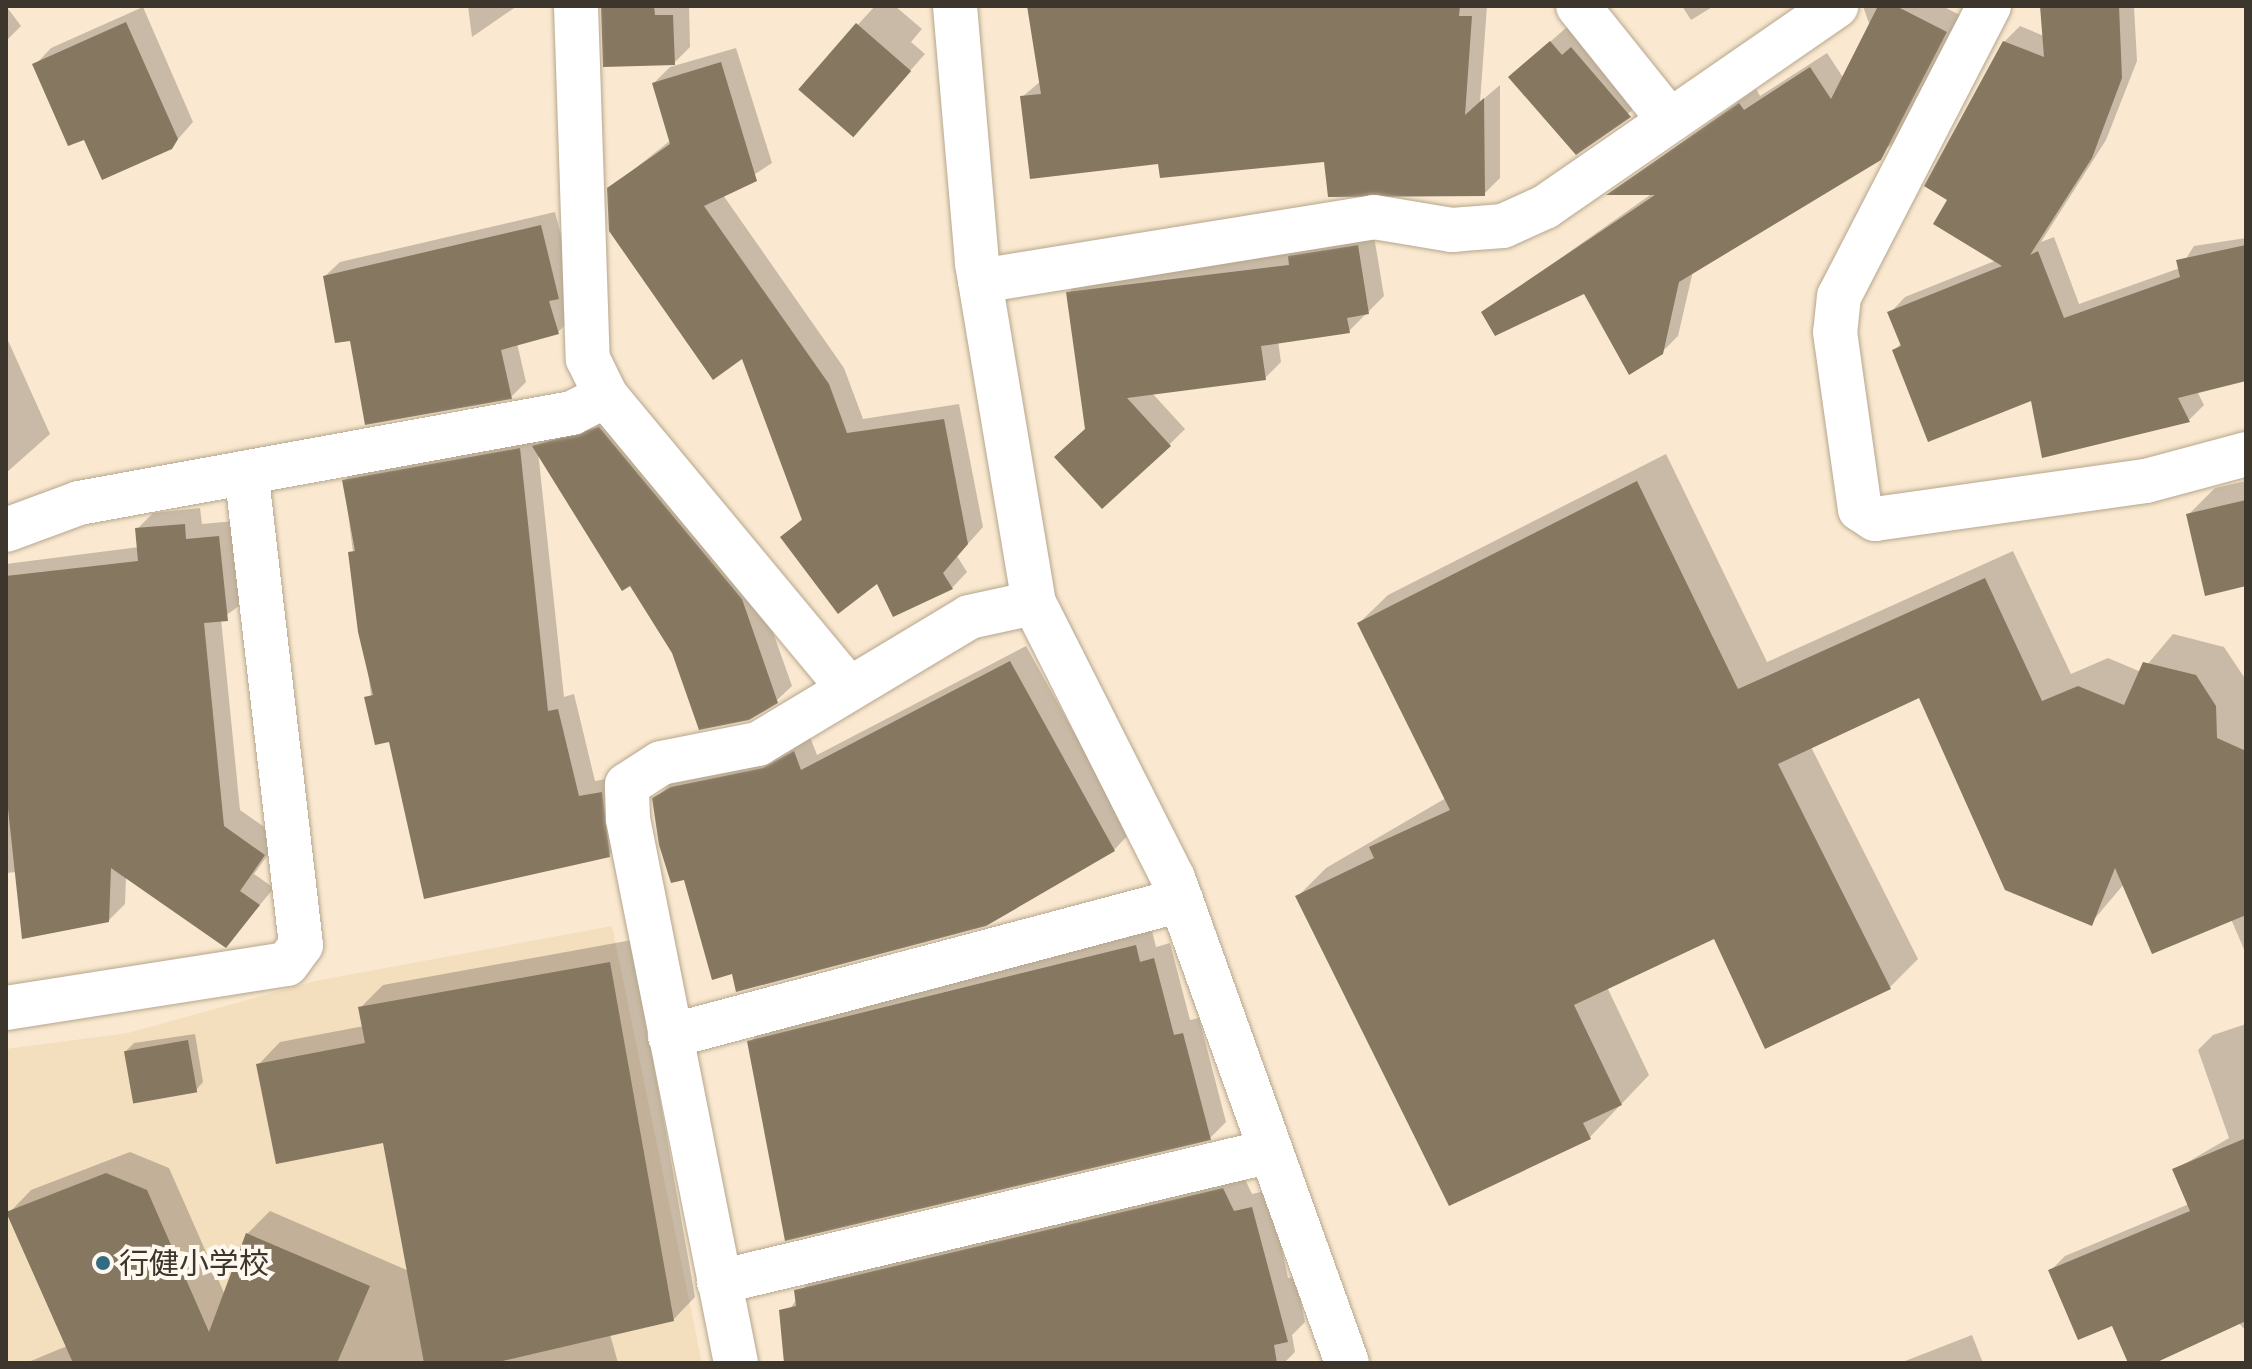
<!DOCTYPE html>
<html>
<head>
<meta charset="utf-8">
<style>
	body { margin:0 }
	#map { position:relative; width:2252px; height:1369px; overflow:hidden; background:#fae9d0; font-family:"Titillium Web","Noto Sans JP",sans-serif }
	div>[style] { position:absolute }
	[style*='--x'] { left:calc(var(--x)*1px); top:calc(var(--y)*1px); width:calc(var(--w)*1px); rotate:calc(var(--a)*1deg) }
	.built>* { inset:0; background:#f3debe }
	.shadow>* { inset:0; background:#0003 }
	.building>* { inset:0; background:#867761; transform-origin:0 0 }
	.roads { filter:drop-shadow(0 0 2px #b6a68e) drop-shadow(0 0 2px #b6a68e) }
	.minor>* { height:44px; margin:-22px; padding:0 22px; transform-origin:22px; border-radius:22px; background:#fff }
	.dots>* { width:22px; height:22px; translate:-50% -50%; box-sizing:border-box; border:4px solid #fef8ee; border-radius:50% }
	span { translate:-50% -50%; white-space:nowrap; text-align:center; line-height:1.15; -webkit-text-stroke:8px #fef8ee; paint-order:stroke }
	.poi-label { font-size:30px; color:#3d362c }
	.left { translate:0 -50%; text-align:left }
	.frame { position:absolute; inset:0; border:8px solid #3d362c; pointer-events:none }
</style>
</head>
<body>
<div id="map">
	<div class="built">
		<div style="clip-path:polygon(612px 926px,702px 1363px,6px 1363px,6px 1049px,128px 1033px,315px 981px)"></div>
	</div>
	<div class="shadow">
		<div style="clip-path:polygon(6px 6px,21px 26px,6px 41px)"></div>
		<div style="clip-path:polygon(468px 6px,517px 6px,472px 37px)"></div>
		<div style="clip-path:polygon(689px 6px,690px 47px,674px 63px,603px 8px)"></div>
		<div style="clip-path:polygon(875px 6px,895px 6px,922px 29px,911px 42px,925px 54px,867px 119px,800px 88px)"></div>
		<div style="clip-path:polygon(1029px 6px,1487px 6px,1480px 102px,1500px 85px,1500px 178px,1484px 194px,1326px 160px,1160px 162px,1022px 97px,1041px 81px)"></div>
		<div style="clip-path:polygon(1682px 6px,1714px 6px,1691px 20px)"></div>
		<div style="clip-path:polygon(1863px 6px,1942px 6px,1962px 16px,1896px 142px,1693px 271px,1678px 336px,1662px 352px,1585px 292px,1484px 312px,1653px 193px,1611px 193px,1756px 89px,1760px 96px,1827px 53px,1844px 79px,1871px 29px)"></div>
		<div style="clip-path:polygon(2042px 6px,2134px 6px,2137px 61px,2106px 140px,2041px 242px,2054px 237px,2079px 304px,2180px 268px,2194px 246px,2246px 238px,2246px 379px,2197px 391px,2204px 405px,2188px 421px,2044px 455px,2033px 398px,1894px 350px,1902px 343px,1890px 313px,1905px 297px,1997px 260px,1950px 199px,1927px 185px,2004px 42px,2020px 26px,2044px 36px)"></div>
		<div style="clip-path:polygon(143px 7px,193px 122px,171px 147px,85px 137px,35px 65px,51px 48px)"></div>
		<div style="clip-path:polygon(1567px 27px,1646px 100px,1576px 153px,1527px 62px)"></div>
		<div style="clip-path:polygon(736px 48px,772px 163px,723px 195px,844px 368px,863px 419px,959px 404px,983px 527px,957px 556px,967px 572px,952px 588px,878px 581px,782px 537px,803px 518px,743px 356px,609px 189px,671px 140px,654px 83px,670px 67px)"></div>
		<div style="clip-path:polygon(555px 212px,573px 282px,573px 317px,558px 332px,517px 343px,526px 382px,511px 397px,352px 338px,325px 276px,340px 262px)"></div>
		<div style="clip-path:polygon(1373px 230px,1384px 296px,1349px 331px,1278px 341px,1281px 362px,1265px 378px,1152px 393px,1185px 429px,1169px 445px,1087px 429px,1068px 293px,1084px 277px)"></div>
		<div style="clip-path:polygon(6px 336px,50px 434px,6px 473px)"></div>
		<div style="clip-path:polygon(615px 413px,756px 584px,792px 686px,776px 701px,631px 584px,538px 451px,564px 697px,574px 694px,595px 781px,618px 777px,625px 839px,609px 855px,390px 739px,377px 743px,344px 481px,360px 465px,536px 433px,537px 444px,550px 431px)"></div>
		<div style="clip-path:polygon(1666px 454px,1767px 662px,2013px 551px,2071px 674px,2108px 658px,2141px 672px,2173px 634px,2224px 647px,2244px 677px,2246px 710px,2246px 954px,2231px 919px,2124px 884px,2091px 923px,1920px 696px,1811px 747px,1918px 959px,1890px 987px,1715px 936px,1607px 987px,1649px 1075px,1590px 1137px,1298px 896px,1326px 868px,1446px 798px,1359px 623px,1388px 595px)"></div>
		<div style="clip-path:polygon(2246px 481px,2246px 584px,2188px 515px,2215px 488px)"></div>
		<div style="clip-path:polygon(200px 508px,202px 524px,235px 521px,243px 603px,221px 619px,240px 810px,280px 838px,254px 874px,274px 888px,225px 946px,126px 876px,125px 904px,109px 920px,24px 936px,17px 872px,6px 873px,6px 564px,139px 547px,137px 529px,153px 513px)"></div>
		<div style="clip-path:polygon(1026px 646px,1130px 833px,1114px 850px,734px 972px,655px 799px,671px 783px,810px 737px,817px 755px)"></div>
		<div style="clip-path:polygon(1152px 931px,1156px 947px,1170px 943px,1190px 1020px,1199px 1018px,1226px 1122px,1210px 1138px,750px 1042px,766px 1026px)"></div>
		<div style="clip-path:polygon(632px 940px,695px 1297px,673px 1320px,610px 1334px,618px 1363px,26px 1363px,67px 1346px,9px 1213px,31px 1190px,130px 1152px,169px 1168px,225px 1295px,247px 1234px,270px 1211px,409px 1271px,385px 1140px,258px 1065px,280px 1042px,364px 1026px,360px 1008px,383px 985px)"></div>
		<div style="clip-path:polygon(2246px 1024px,2246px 1331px,2238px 1322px,2147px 1363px,2130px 1363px,2113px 1323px,2050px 1271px,2065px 1256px,2189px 1204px,2174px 1170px,2229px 1138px,2198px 1050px,2213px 1035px)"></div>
		<div style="clip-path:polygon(195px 1034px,203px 1082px,196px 1090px,126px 1051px,134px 1043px)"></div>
		<div style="clip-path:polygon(1241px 1171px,1252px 1194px,1270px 1190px,1288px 1278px,1296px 1277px,1305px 1322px,1292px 1335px,1295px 1352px,1284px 1363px,800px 1363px,790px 1309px,814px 1273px)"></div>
		<div style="clip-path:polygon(1972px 1335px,1983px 1363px,1900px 1363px)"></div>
	</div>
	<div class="building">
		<div style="clip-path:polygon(654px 6px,655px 15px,673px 15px,675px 65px,603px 67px,601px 7px)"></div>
		<div style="clip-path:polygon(1027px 6px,1460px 6px,1459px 16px,1472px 16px,1465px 115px,1484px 98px,1485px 196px,1328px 197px,1324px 162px,1160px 178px,1158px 164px,1030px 179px,1020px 96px,1041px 94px)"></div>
		<div style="clip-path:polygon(1878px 6px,1896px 6px,1947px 32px,1881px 160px,1679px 282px,1663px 354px,1629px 375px,1584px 294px,1495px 336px,1481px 312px,1655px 195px,1606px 195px,1739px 103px,1744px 110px,1810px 67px,1831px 99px)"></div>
		<div style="clip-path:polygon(2040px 6px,2119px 6px,2122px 78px,2092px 158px,2030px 255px,2038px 251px,2064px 318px,2180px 277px,2176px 260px,2246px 245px,2246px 381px,2178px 398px,2190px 422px,2042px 458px,2031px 401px,1928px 442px,1892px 350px,1901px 346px,1887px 312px,2002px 266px,1933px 224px,1947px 200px,1924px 186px,2003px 41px,2044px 57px)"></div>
		<div style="clip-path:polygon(126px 22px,178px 139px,172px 149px,102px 180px,84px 140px,68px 146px,32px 64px)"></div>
		<div style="left:856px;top:23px;width:73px;height:88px;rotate:41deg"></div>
		<div style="clip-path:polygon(1550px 41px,1562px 55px,1571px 47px,1631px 117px,1576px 155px,1508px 77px)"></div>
		<div style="clip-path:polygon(721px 62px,757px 181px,704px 206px,829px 384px,847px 433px,944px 419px,968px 544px,943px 573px,953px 589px,893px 617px,877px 584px,838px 614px,780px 537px,802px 520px,742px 359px,713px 380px,609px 231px,607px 188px,670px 144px,652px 83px)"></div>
		<div style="clip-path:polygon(541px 225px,559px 299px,549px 301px,559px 334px,501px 350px,512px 399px,365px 425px,350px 341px,335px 343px,323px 276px)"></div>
		<div style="clip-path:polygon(1358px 245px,1369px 314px,1347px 318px,1350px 333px,1261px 346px,1266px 380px,1127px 398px,1171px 446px,1102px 509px,1054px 457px,1085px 429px,1066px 292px,1289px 265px,1288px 256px)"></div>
		<div style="clip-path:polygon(599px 427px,742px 599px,778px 703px,749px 720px,699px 730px,672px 653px,630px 586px,622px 591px,532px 446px)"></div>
		<div style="clip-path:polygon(520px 448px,548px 711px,558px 709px,579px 796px,602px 792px,610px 857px,424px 899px,389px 742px,375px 745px,364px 697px,373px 695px,358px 632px,348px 552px,355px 551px,342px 480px)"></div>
		<div style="clip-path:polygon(1637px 481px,1738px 689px,1985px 578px,2042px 701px,2078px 686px,2124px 705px,2143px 662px,2196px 675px,2216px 706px,2217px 738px,2246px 751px,2246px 915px,2152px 954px,2115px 868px,2092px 926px,2005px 890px,1919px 698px,1778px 764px,1891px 989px,1765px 1049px,1714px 939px,1574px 1005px,1622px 1105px,1583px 1123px,1591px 1139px,1449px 1206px,1295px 896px,1374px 858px,1369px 847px,1450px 810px,1357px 623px)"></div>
		<div style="clip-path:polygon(2246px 500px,2246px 586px,2205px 596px,2186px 514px)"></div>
		<div style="clip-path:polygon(185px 524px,186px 539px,219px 536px,228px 621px,204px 623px,224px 826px,265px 855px,240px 891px,260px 905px,226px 948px,111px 868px,109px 922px,22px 939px,6px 790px,6px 576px,138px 561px,135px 528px)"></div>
		<div style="clip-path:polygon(1010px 661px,1115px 851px,986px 926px,736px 992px,732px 974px,712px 980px,684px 880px,671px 883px,659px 845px,652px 798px,671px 787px,763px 768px,794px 751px,801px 770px)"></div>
		<div style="clip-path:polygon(1136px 945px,1140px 962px,1154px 958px,1174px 1035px,1183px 1033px,1211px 1140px,785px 1241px,747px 1041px)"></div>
		<div style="clip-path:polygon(610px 962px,674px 1321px,494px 1363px,424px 1363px,383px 1143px,276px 1164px,256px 1064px,365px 1043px,358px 1007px)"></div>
		<div style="left:188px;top:1040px;width:53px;height:65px;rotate:80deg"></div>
		<div style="clip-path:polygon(2246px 1138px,2246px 1321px,2155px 1363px,2128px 1363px,2112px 1326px,2078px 1340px,2048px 1270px,2190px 1211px,2172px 1169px)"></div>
		<div style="clip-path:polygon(106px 1173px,147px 1190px,209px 1332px,246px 1233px,370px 1286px,337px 1363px,73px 1363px,6px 1212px)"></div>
		<div style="clip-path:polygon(1223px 1188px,1234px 1211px,1252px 1207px,1288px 1342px,1274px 1345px,1277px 1363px,784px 1363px,779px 1310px,796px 1306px,794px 1290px)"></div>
	</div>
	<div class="roads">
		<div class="minor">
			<div style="--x:576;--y:6;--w:353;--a:88.1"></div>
			<div style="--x:588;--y:359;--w:41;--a:64.1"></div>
			<div style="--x:606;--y:396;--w:379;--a:50.3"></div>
			<div style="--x:955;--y:6;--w:258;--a:85.1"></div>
			<div style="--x:977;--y:263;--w:345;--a:80.5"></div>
			<div style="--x:1034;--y:603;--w:308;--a:63.2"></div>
			<div style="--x:1173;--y:878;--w:515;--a:70.26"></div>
			<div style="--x:1578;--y:6;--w:142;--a:51.3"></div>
			<div style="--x:1989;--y:6;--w:326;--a:117.3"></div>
			<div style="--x:1839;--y:296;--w:36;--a:96"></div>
			<div style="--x:1835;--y:332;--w:179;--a:82"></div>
			<div style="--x:1860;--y:509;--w:18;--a:34"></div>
			<div style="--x:1875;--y:519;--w:274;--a:-8"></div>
			<div style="--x:2146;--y:481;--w:104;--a:-15.1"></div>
			<div style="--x:980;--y:281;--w:399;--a:-9.2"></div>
			<div style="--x:1374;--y:217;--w:79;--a:9.5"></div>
			<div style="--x:1452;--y:230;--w:51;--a:-4.5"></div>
			<div style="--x:1503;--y:226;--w:46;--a:-24.3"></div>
			<div style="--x:1545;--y:207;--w:354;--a:-34.6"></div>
			<div style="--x:6;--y:530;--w:78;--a:-20.3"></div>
			<div style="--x:79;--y:503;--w:501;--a:-10.35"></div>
			<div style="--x:572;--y:413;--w:38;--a:-27"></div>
			<div style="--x:6;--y:1008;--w:284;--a:-8.9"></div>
			<div style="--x:287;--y:964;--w:24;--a:-54"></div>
			<div style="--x:301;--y:945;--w:475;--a:-96.6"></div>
			<div style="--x:670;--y:1036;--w:529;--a:-14.9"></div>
			<div style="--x:719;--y:1282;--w:567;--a:-13.35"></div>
			<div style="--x:736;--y:1363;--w:555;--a:-101.23"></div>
			<div style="--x:628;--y:819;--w:34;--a:-92"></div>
			<div style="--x:627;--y:785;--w:40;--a:-32.9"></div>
			<div style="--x:661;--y:763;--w:99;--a:-11.1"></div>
			<div style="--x:758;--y:744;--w:246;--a:-31"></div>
			<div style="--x:969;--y:617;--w:66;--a:-12.2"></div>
		</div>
	</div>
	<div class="dots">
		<div style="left:103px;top:1263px;background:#316c84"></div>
	</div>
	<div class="poi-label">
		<span class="left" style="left:119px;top:1263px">行健小学校</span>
	</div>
	<div class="frame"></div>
</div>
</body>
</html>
